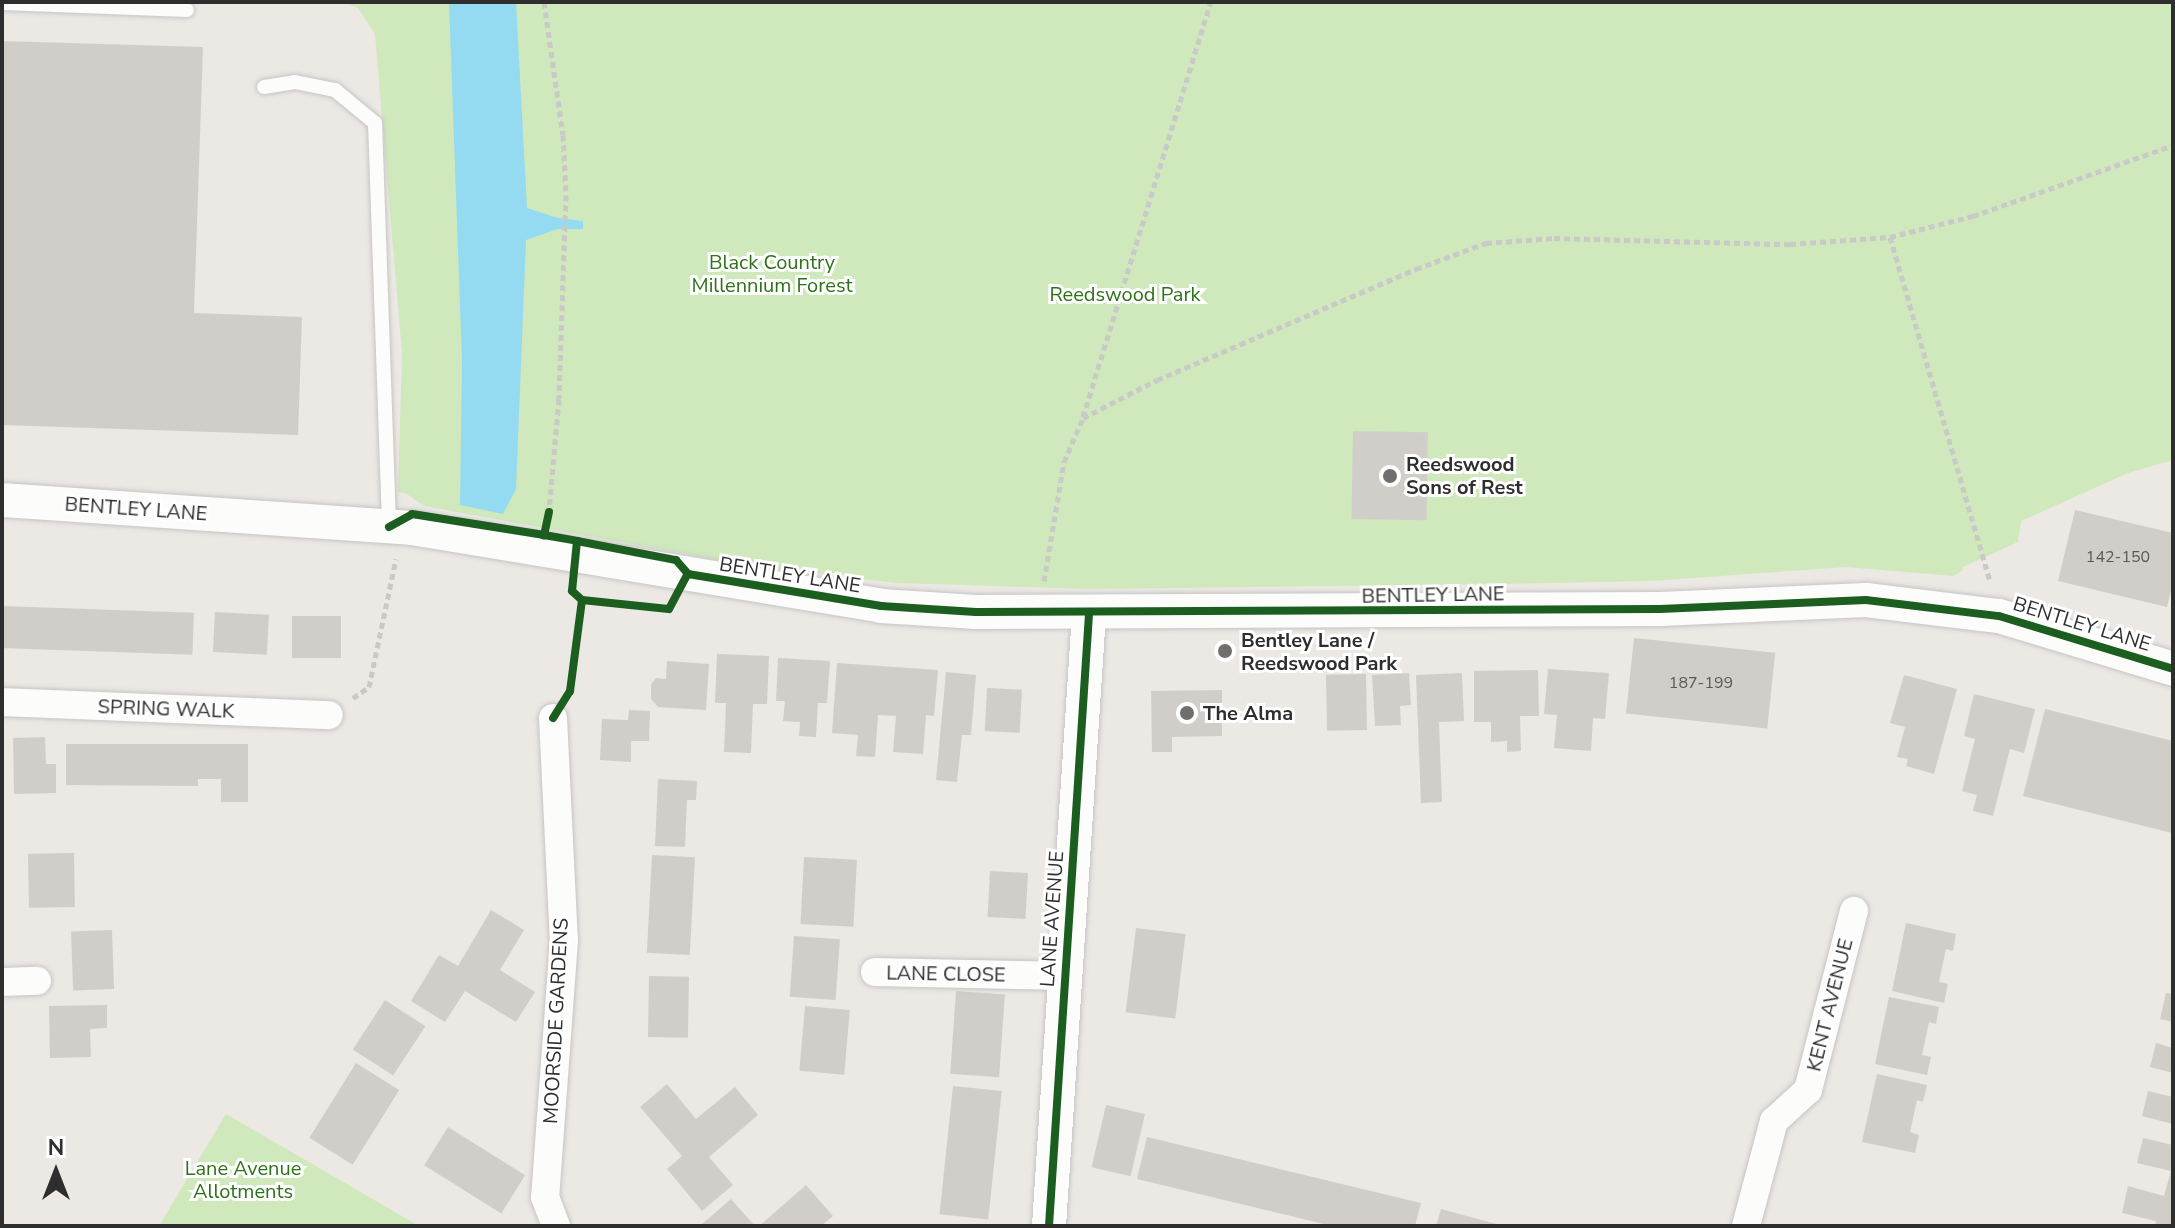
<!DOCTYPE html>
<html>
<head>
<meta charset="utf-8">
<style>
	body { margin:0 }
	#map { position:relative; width:2175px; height:1228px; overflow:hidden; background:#ece8e4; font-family:"Nunito Sans",sans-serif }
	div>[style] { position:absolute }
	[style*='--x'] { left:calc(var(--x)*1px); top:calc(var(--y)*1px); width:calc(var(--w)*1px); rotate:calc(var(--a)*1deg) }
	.green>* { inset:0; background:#cfe8bc }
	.water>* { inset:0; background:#94dbf1 }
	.building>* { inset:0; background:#d1ceca; transform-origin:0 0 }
	.path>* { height:5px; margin-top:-2.5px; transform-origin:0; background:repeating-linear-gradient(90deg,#c9c9c8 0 6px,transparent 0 10px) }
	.roads { filter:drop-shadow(0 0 2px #c6c5c5) drop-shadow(0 0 2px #c6c5c5) }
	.service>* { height:14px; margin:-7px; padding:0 7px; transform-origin:7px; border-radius:7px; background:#fcfcfb }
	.minor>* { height:28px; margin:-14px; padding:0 14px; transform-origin:14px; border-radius:14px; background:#fcfcfb }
	.tertiary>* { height:34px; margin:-17px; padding:0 17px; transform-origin:17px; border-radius:17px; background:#fcfcfb }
	.cycleway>* { height:8px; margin:-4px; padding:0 4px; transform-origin:4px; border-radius:4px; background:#1b5e20 }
	.dots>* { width:22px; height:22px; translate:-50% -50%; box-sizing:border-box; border:4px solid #fff; border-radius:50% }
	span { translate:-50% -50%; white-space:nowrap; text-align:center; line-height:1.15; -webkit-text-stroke:6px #fff; paint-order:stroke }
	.number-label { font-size:16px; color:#585857 }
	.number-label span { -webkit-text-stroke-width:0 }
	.park-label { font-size:20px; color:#2c7217 }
	.poi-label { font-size:20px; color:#2e2e2e; font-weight:700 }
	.left { translate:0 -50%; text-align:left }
	.street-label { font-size:20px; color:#2e2e2e }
	.frame { position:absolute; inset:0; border:4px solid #2e2e2e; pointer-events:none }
	.north { position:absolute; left:16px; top:1132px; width:80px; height:80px; -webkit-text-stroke:6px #fff; paint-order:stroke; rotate:0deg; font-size:22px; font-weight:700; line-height:32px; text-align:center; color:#2e2e2e }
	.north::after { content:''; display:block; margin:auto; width:28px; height:36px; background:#2e2e2e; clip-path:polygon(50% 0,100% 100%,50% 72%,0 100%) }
</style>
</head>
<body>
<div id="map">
	<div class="green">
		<div style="clip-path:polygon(343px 2px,2173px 2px,2173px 460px,2128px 473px,2021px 521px,2018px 542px,1963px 567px,1962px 571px,1953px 576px,1846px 567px,1650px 581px,1498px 584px,1091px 589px,897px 583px,740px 564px,424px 506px,407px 494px,398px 492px,402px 353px,375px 34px,358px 8px)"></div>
		<div style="clip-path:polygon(226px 1114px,419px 1226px,159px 1226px)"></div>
	</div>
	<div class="water">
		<div style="clip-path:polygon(449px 2px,516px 2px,527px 208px,558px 218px,583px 221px,583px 229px,558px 229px,526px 240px,516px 489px,503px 514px,460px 505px,462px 361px)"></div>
	</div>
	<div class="building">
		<div style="clip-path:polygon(2px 41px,203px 47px,194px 313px,302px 317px,298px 435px,2px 425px)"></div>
		<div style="left:1353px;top:431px;width:75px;height:88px;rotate:1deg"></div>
		<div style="clip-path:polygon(2075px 510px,2173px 533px,2173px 582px,2167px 607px,2058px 581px)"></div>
		<div style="left:2px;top:606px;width:192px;height:42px;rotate:2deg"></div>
		<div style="left:215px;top:612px;width:54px;height:40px;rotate:3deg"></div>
		<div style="left:292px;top:616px;width:49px;height:42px"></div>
		<div style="left:1634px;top:638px;width:142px;height:76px;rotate:6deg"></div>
		<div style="clip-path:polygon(717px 654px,769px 656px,767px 704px,753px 704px,751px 753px,724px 752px,726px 703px,715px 703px)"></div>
		<div style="clip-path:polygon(778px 658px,830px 661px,827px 703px,818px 703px,816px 737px,799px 736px,800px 722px,783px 721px,785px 701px,776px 701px)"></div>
		<div style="clip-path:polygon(667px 661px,709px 664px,706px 710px,658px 707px,651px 699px,651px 684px,656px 678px,666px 679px)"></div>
		<div style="clip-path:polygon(837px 663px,938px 670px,934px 716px,926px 715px,923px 754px,893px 752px,896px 716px,878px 715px,875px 757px,856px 756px,858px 735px,832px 733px)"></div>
		<div style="clip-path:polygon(1548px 669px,1609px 673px,1605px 719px,1593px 718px,1591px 751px,1554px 748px,1557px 715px,1544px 714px)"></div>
		<div style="clip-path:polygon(1538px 670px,1539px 716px,1520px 716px,1521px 751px,1507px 752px,1507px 741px,1491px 742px,1491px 722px,1474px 722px,1474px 671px)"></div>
		<div style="clip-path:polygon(946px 672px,976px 675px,971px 735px,962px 735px,957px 782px,936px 780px)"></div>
		<div style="clip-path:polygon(1409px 673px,1411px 705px,1400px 706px,1401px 725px,1375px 726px,1372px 675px)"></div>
		<div style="clip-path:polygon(1462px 673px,1464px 721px,1439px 722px,1442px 802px,1421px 803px,1416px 675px)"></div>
		<div style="left:1366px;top:674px;width:56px;height:40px;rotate:89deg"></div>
		<div style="clip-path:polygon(1904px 675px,1957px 689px,1934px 774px,1906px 766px,1908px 759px,1897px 757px,1905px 727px,1890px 723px)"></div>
		<div style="left:987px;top:688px;width:35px;height:43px;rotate:3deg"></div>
		<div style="clip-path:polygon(1222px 690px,1222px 736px,1172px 737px,1172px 752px,1152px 752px,1151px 691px)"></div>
		<div style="clip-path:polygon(1974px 694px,2035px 709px,2024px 753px,2010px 749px,1993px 816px,1973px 811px,1977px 795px,1962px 791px,1975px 739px,1964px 736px)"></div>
		<div style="clip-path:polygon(2045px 709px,2173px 741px,2172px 833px,2023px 796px)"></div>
		<div style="clip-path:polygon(629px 710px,650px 711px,649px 741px,631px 741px,631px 762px,600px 760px,602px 719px,628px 720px)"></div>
		<div style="clip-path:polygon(45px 737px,46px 764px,56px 764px,56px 793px,14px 794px,13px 738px)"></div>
		<div style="clip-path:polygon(66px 744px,248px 744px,248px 802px,221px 802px,221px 779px,198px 779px,198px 786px,66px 785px)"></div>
		<div style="clip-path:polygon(658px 779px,697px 781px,696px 800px,687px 800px,685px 847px,655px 846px)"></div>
		<div style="left:74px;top:853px;width:54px;height:46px;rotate:89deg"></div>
		<div style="left:652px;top:855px;width:43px;height:98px;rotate:3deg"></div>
		<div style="left:804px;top:857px;width:53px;height:67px;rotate:3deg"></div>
		<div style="left:990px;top:871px;width:38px;height:46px;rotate:3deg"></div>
		<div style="clip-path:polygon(491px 910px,524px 930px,500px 970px,535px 992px,516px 1022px,465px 991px,445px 1022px,411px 1001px,439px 955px,458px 966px)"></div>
		<div style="clip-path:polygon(1906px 923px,1956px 934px,1953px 951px,1946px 949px,1939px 982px,1948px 984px,1944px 1003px,1892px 991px)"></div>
		<div style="left:1136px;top:928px;width:50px;height:85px;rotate:7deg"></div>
		<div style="left:112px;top:930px;width:59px;height:41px;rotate:88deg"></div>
		<div style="left:794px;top:936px;width:46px;height:61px;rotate:4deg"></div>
		<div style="left:649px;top:976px;width:40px;height:61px;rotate:1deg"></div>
		<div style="left:956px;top:991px;width:49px;height:83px;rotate:4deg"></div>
		<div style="clip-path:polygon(2166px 993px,2173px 994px,2173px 1022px,2160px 1019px)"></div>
		<div style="clip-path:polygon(1889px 997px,1939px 1007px,1936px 1024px,1929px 1022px,1922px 1055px,1931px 1057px,1927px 1075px,1875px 1064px)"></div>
		<div style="left:385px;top:1000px;width:48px;height:59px;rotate:33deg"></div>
		<div style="clip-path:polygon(107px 1005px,107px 1028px,90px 1029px,91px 1057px,50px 1058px,49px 1006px)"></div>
		<div style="left:805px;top:1006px;width:45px;height:65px;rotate:5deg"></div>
		<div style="clip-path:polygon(2156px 1043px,2173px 1048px,2173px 1073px,2150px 1067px)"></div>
		<div style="left:356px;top:1063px;width:51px;height:88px;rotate:32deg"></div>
		<div style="clip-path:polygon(1877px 1074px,1927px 1085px,1923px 1102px,1917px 1100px,1910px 1132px,1919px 1135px,1915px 1153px,1862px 1142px)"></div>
		<div style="clip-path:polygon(667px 1084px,696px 1119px,735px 1087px,758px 1115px,709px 1157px,733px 1185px,702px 1211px,667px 1169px,682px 1156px,640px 1107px)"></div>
		<div style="left:953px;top:1086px;width:49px;height:129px;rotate:6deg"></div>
		<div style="clip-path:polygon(2148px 1091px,2173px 1097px,2173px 1124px,2142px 1116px)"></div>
		<div style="left:1106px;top:1105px;width:40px;height:64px;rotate:13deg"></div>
		<div style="left:448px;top:1127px;width:91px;height:45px;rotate:32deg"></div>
		<div style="clip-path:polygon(1147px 1137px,1421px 1203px,1415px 1226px,1332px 1226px,1137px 1179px)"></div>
		<div style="clip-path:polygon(2143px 1138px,2173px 1145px,2173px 1226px,2155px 1226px,2156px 1221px,2122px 1213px,2128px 1186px,2164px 1196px,2171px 1171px,2137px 1163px)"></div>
		<div style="clip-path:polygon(806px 1185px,833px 1216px,821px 1226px,759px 1226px)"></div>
		<div style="clip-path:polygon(731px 1199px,755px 1226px,704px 1226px,702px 1224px)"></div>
		<div style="clip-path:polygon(1441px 1209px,1500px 1225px,1500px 1226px,1436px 1226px)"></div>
	</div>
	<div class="path">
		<div style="--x:544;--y:2;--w:134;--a:81.9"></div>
		<div style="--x:563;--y:135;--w:60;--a:87.1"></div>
		<div style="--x:566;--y:195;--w:204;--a:92"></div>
		<div style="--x:559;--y:399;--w:113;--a:95.1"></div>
		<div style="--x:1890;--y:237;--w:359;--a:73.8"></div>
		<div style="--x:1083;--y:417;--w:434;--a:-72.9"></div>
		<div style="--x:1044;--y:581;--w:121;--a:-80.5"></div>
		<div style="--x:1064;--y:462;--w:48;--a:-66.6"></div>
		<div style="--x:1083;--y:418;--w:83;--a:-27.2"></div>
		<div style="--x:1157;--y:380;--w:282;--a:-23.2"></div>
		<div style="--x:1416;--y:269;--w:75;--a:-20.4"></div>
		<div style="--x:1486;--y:243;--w:68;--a:-4.2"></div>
		<div style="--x:1554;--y:238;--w:236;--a:1.5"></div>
		<div style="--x:1790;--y:244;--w:100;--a:-4"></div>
		<div style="--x:1890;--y:237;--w:86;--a:-14.2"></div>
		<div style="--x:1973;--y:216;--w:212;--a:-19.5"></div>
		<div style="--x:353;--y:698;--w:19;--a:-35"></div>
		<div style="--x:369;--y:687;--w:131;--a:-78.1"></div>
	</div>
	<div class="roads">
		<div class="service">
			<div style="--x:2;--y:3;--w:185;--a:2.2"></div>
			<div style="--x:264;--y:87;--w:31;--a:-9"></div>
			<div style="--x:295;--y:82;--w:41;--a:11.3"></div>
			<div style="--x:335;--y:90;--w:52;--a:39.5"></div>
			<div style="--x:375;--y:123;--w:403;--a:88"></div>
		</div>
		<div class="minor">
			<div style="--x:2;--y:702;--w:327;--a:2.3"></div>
			<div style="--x:553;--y:718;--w:222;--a:87.2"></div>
			<div style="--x:564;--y:940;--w:258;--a:94.2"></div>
			<div style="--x:545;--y:1197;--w:31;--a:69"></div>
			<div style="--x:875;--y:972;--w:189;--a:1.2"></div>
			<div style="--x:2;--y:982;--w:35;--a:-2"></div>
			<div style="--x:1746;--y:1226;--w:109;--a:-75.1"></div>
			<div style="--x:1774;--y:1121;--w:46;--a:-42.4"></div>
			<div style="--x:1808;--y:1090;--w:185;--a:-75.6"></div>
		</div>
		<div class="tertiary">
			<div style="--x:2;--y:500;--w:411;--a:3.9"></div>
			<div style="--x:412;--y:528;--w:475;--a:9.4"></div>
			<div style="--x:881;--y:606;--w:95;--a:3.6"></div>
			<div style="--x:976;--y:612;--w:684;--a:-0.25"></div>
			<div style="--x:1660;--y:609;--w:206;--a:-2.5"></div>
			<div style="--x:1866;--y:600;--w:134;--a:6.9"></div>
			<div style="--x:1999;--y:616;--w:182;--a:16.9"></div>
			<div style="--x:1049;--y:1226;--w:613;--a:-86.26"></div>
		</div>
	</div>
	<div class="cycleway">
		<div style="--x:549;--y:512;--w:24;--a:102"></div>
		<div style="--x:544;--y:535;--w:34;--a:10"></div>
		<div style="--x:577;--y:541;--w:50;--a:95.7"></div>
		<div style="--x:572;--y:591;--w:13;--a:42"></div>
		<div style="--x:582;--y:600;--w:92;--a:97.5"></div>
		<div style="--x:570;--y:691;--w:32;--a:122"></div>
		<div style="--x:389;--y:527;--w:26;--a:-29"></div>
		<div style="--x:412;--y:514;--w:134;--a:9"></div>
		<div style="--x:577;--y:541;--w:101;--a:10.9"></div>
		<div style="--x:676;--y:560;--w:18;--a:49"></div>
		<div style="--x:688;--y:574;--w:196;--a:9.4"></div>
		<div style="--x:881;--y:606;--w:95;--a:3.6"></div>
		<div style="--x:976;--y:612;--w:684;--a:-0.25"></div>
		<div style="--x:1660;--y:609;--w:206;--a:-2.5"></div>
		<div style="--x:1866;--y:600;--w:134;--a:6.9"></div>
		<div style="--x:1999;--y:616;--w:182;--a:16.9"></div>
		<div style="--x:582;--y:600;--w:87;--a:5.9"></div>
		<div style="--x:669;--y:609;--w:40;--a:-62"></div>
		<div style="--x:1049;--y:1226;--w:613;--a:-86.26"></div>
	</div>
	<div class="dots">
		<div style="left:1390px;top:476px;background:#706f6e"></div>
		<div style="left:1225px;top:651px;background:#706f6e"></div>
		<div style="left:1187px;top:713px;background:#706f6e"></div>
	</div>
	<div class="number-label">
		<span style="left:2118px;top:557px">142-150</span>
		<span style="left:1701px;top:683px">187-199</span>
	</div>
	<div class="park-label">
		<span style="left:772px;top:274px">Black Country<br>Millennium Forest</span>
		<span style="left:1125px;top:294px">Reedswood Park</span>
		<span style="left:243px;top:1180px">Lane Avenue<br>Allotments</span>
	</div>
	<div class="poi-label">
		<span class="left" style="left:1406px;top:476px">Reedswood<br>Sons of Rest</span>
		<span class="left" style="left:1241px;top:652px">Bentley Lane /<br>Reedswood Park</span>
		<span class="left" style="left:1203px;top:713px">The Alma</span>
	</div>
	<div class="street-label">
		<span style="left:136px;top:509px;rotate:4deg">BENTLEY LANE</span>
		<span style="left:790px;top:575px;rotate:9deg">BENTLEY LANE</span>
		<span style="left:1433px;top:595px;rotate:-1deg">BENTLEY LANE</span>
		<span style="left:2082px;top:624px;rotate:17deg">BENTLEY LANE</span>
		<span style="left:166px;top:709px;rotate:2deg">SPRING WALK</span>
		<span style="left:1052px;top:919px;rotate:-86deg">LANE AVENUE</span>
		<span style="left:946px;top:974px;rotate:1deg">LANE CLOSE</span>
		<span style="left:1830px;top:1005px;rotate:-76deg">KENT AVENUE</span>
		<span style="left:556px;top:1021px;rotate:-87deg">MOORSIDE GARDENS</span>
	</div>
	<div class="frame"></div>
	<div class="north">N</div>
</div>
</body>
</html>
